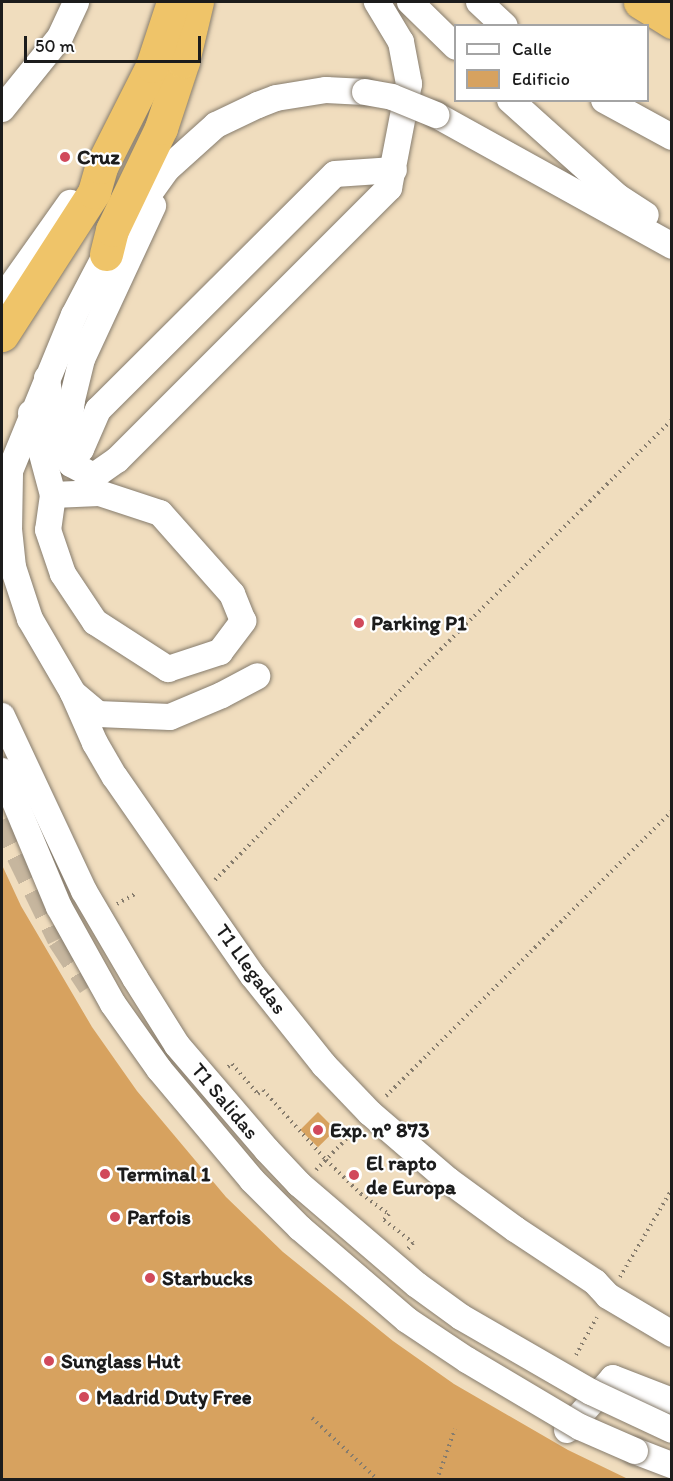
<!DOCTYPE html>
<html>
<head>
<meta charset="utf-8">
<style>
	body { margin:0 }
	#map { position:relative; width:673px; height:1481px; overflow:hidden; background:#f0ddbe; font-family:Itim,sans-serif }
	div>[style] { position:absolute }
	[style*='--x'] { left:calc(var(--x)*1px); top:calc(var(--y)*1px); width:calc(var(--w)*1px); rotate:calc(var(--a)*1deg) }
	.building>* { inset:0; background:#d7a25f; transform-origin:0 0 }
	.minor-tunnel>* { height:26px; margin-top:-13px; transform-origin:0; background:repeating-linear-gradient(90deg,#c6b69e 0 26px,transparent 0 39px) }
	.path>* { height:4px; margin-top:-2px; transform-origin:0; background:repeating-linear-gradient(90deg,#867c6d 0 1.5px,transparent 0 6px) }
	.roads { filter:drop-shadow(0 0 2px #867c6d) drop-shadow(0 0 2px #867c6d) }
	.minor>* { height:26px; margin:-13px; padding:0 13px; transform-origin:13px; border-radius:13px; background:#fff }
	.highway>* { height:33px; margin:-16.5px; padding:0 16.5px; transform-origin:16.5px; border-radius:16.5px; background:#efc469 }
	.bridges { filter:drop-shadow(0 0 2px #867c6d) drop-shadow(0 0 2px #867c6d) }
	.minor-bridge>* { height:26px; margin:-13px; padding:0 13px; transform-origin:13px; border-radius:13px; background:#fff }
	.dots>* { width:16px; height:16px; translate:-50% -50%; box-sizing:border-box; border:3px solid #fff; border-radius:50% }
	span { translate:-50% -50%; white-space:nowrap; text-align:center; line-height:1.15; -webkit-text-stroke:4.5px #fff; paint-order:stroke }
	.poi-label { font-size:21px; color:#1c1c1c; font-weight:700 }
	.left { translate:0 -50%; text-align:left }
	.street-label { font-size:21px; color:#1c1c1c }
	.frame { position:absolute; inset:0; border:3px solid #1c1c1c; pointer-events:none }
	.legend { position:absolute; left:454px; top:24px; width:195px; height:78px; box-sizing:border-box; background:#fff; border:2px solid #a4a4a4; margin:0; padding:8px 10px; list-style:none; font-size:18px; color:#1c1c1c }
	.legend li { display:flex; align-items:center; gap:12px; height:30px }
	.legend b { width:30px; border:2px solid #a4a4a4 }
	.scale { position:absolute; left:24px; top:36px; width:177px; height:27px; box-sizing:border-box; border:3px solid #1c1c1c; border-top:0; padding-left:8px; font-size:18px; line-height:21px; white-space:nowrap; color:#1c1c1c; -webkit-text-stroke:4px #fff; paint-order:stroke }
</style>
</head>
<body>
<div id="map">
	<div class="building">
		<div style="clip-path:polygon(2px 865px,21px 906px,92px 1027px,137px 1091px,226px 1197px,283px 1252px,393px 1341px,454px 1384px,568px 1450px,628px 1479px,2px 1479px)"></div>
		<div style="left:318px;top:1112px;width:25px;height:25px;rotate:45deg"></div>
	</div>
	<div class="minor-tunnel">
		<div style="--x:2;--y:820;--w:132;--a:64"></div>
		<div style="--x:60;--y:939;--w:56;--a:56.6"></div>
	</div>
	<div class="path">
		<div style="--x:215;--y:880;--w:310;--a:-45.7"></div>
		<div style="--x:432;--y:658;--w:338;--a:-44.8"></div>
		<div style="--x:117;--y:904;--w:23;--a:-29"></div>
		<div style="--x:228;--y:1067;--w:5;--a:-37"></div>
		<div style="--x:232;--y:1064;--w:40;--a:49"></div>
		<div style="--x:258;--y:1094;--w:6;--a:-39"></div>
		<div style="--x:263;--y:1090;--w:94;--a:48"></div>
		<div style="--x:326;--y:1160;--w:49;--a:44.2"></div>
		<div style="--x:361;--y:1194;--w:34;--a:36"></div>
		<div style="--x:389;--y:1214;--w:8;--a:130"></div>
		<div style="--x:384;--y:1220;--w:37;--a:38"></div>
		<div style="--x:413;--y:1243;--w:8;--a:130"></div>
		<div style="--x:386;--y:1096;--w:404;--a:-44.9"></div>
		<div style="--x:316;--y:1170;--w:56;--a:-45.7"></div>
		<div style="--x:620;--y:1277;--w:102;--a:-59.4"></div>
		<div style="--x:576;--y:1355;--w:43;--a:-61.1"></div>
		<div style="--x:312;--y:1418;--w:91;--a:43.2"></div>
		<div style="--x:437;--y:1480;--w:54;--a:-70.6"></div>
	</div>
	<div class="roads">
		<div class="minor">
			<div style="--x:410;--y:2;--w:64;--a:44.4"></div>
			<div style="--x:479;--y:2;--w:35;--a:43"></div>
			<div style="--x:510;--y:100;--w:145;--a:41.9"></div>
			<div style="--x:618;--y:197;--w:33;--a:33"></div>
			<div style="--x:604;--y:100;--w:77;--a:28.6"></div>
			<div style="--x:2;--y:109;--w:92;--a:-51.1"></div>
			<div style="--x:60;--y:37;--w:38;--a:-65"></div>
			<div style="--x:436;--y:115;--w:270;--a:29"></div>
			<div style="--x:2;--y:299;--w:118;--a:-54.7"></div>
			<div style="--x:47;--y:378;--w:62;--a:82.5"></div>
			<div style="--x:55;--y:439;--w:30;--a:57"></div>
			<div style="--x:71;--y:464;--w:26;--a:28"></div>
			<div style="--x:94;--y:476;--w:28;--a:-35"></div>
			<div style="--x:117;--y:460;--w:385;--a:-45"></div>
			<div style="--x:389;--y:188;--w:106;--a:-79.1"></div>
			<div style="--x:409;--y:84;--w:43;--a:-100.8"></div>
			<div style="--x:401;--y:42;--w:47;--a:-121"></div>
			<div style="--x:31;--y:413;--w:85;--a:75"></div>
			<div style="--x:53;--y:495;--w:35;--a:98"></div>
			<div style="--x:48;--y:530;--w:46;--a:71.2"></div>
			<div style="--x:63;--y:574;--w:58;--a:56.3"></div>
			<div style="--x:95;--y:622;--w:87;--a:32.8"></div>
			<div style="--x:168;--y:669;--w:55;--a:-18.1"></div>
			<div style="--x:220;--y:652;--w:39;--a:-53"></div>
			<div style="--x:243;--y:621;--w:29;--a:-112"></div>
			<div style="--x:232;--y:594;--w:108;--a:-131.6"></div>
			<div style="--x:160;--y:513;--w:64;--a:-161.8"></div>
			<div style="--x:99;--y:493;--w:46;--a:177.5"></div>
			<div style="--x:81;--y:449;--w:43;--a:-66.4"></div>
			<div style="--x:98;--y:410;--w:334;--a:-44.9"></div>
			<div style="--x:335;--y:174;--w:59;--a:-3.9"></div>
			<div style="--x:81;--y:449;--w:24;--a:-120"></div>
			<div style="--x:69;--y:428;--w:28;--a:-84"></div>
			<div style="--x:72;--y:400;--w:42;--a:-76.3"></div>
			<div style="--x:82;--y:359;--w:169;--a:-65.1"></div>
			<div style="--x:10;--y:474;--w:55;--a:91"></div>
			<div style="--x:9;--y:529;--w:38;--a:84"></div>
			<div style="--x:13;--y:567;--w:55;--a:71.9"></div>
			<div style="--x:30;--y:619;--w:86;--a:59.8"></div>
			<div style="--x:73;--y:693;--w:55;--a:66.3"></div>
			<div style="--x:95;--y:743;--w:39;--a:60"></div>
			<div style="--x:115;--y:777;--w:242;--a:55.3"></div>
			<div style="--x:253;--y:976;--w:114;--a:51.4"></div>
			<div style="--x:324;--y:1065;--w:66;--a:46.2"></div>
			<div style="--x:370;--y:1113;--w:103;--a:40.7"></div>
			<div style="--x:448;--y:1180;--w:83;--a:36.2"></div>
			<div style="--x:515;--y:1229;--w:96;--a:33.5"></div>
			<div style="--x:595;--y:1282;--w:19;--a:47"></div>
			<div style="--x:608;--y:1296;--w:74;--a:30.7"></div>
			<div style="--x:3;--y:488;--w:187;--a:-67.7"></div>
			<div style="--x:74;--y:315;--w:69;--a:-62.3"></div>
			<div style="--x:106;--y:254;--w:105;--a:-54.3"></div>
			<div style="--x:167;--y:169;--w:66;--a:-41.9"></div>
			<div style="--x:216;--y:125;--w:47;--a:-25.5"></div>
			<div style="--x:258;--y:105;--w:19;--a:-21"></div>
			<div style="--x:276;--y:98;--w:51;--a:-9.1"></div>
			<div style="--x:326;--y:90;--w:39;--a:3"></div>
			<div style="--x:73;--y:693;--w:33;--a:40"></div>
			<div style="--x:98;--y:714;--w:72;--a:2.4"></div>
			<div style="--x:170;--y:717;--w:56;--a:-22.9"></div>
			<div style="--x:222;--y:695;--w:40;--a:-28"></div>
			<div style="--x:567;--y:1430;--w:69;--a:-48.5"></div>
			<div style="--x:613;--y:1378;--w:63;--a:21.3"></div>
			<div style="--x:635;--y:1451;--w:40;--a:21"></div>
		</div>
		<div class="highway">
			<div style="--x:640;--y:2;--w:38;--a:32"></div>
			<div style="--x:106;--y:254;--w:25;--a:-76"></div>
			<div style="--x:112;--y:230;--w:113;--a:-64.3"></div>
			<div style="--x:161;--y:128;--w:71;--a:-71.8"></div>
			<div style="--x:183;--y:61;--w:61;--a:-76.7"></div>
			<div style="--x:2;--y:335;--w:170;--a:-57.2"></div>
			<div style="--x:94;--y:192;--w:26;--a:-74"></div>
			<div style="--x:101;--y:167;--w:113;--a:-63.2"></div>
			<div style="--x:152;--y:66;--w:67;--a:-71.8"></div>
		</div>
	</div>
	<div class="bridges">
		<div class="minor-bridge">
			<div style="--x:365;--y:92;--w:27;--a:10"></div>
			<div style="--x:392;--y:97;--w:48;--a:22.2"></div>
			<div style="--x:2;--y:716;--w:193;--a:64.9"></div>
			<div style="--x:84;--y:891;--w:101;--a:59.6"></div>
			<div style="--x:135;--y:978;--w:79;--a:57.9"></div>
			<div style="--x:177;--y:1045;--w:138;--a:49.4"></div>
			<div style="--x:267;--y:1150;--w:47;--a:46.7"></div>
			<div style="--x:299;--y:1184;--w:155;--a:40.6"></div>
			<div style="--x:417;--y:1285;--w:54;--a:36"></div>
			<div style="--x:461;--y:1317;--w:150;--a:30"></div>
			<div style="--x:591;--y:1392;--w:89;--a:25.1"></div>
			<div style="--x:2;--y:771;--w:147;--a:67.3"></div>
			<div style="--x:59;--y:907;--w:111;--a:60.9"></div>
			<div style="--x:113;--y:1004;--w:80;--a:54.7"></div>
			<div style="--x:159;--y:1069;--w:145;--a:50"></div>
			<div style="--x:252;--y:1180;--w:68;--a:45"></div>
			<div style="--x:300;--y:1228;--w:141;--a:40.7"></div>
			<div style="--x:407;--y:1320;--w:72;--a:33.7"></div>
			<div style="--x:467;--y:1360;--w:131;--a:30.7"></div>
			<div style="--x:580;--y:1427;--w:60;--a:23.6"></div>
		</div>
	</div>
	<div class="dots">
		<div style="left:65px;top:157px;background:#d1495b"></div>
		<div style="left:359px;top:623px;background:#d1495b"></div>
		<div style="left:318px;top:1130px;background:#d1495b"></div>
		<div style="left:105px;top:1174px;background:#d1495b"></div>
		<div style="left:354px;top:1175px;background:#d1495b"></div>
		<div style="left:115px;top:1217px;background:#d1495b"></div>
		<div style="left:150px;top:1278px;background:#d1495b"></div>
		<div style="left:49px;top:1361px;background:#d1495b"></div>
		<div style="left:84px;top:1397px;background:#d1495b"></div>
	</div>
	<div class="poi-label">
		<span class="left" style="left:77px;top:157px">Cruz</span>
		<span class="left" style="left:371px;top:623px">Parking P1</span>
		<span class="left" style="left:330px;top:1130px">Exp. nº 873</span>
		<span class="left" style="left:366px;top:1175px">El rapto<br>de Europa</span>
		<span class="left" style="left:117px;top:1174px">Terminal 1</span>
		<span class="left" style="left:127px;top:1217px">Parfois</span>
		<span class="left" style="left:162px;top:1278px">Starbucks</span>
		<span class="left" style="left:61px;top:1361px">Sunglass Hut</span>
		<span class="left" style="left:96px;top:1397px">Madrid Duty Free</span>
	</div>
	<div class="street-label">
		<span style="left:251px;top:969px;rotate:54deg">T1 Llegadas</span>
		<span style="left:225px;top:1101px;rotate:50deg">T1 Salidas</span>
	</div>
	<div class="frame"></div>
	<ul class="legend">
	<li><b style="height:8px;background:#fff"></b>Calle</li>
	<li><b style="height:16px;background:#d7a25f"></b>Edificio</li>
	</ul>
	<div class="scale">50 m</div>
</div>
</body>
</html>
